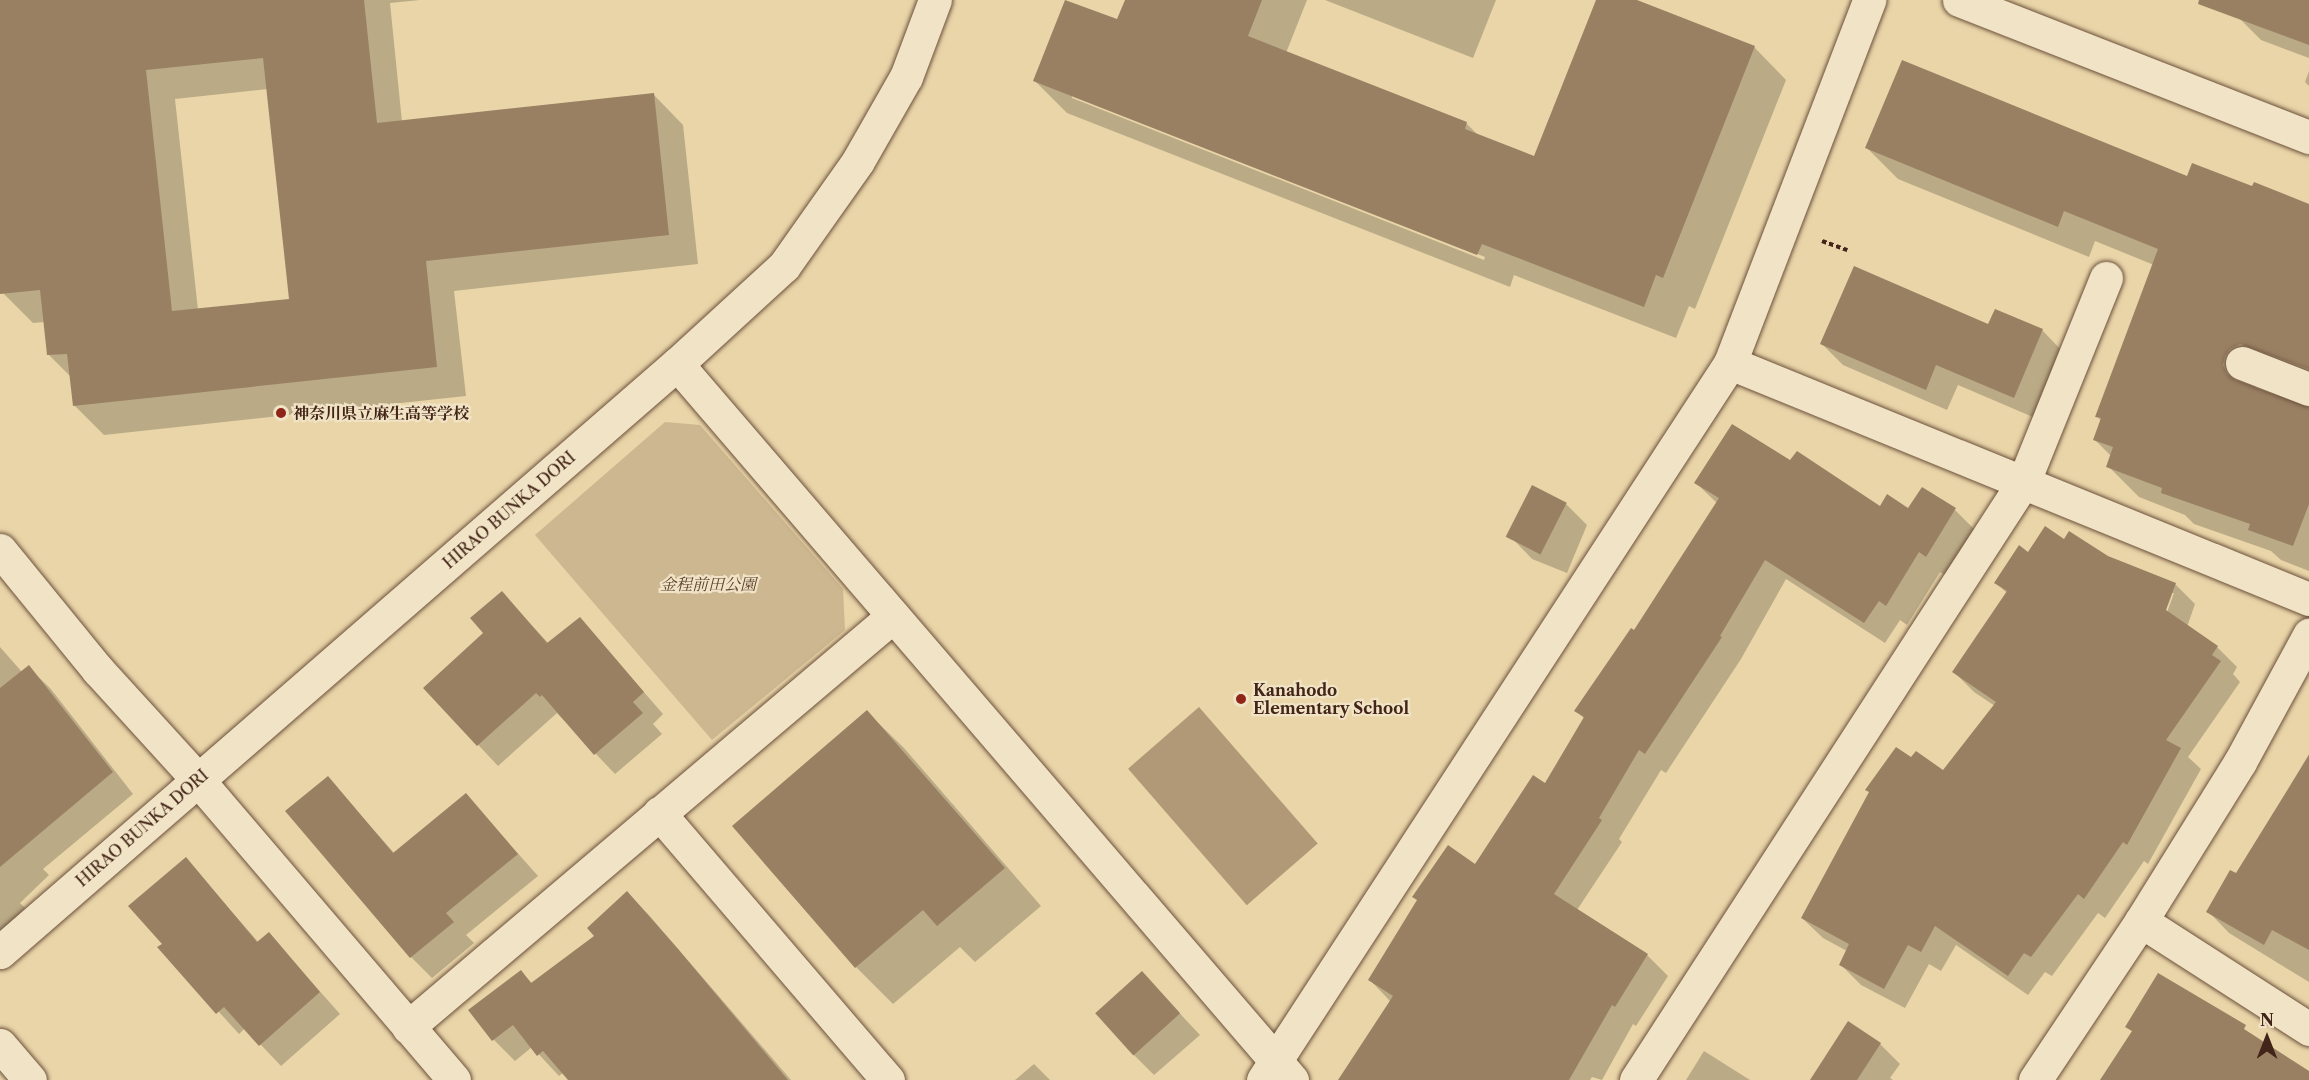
<!DOCTYPE html>
<html>
<head>
<meta charset="utf-8">
<style>
	body { margin:0 }
	#map { position:relative; width:2309px; height:1080px; overflow:hidden; background:#e9d5a8; font-family:"Libre Caslon Text","Noto Serif JP",serif }
	div>[style] { position:absolute }
	[style*='--x'] { left:calc(var(--x)*1px); top:calc(var(--y)*1px); width:calc(var(--w)*1px); rotate:calc(var(--a)*1deg) }
	.green>* { inset:0; background:#cdb790 }
	.water>* { inset:0; background:#b19977; transform-origin:0 0 }
	.shadow>* { inset:0; background:#0003 }
	.building>* { inset:0; background:#998063; transform-origin:0 0 }
	.path>* { height:4px; margin-top:-2px; transform-origin:0; background:repeating-linear-gradient(90deg,#432418 0 4.5px,transparent 0 7.5px) }
	.roads { filter:drop-shadow(0 0 2px #6c503c) drop-shadow(0 0 2px #6c503c) }
	.minor>* { height:33px; margin:-16.5px; padding:0 16.5px; transform-origin:16.5px; border-radius:16.5px; background:#f1e4c6 }
	.dots>* { width:16px; height:16px; translate:-50% -50%; box-sizing:border-box; border:3px solid #f1e4c6; border-radius:50% }
	span { translate:-50% -50%; white-space:nowrap; text-align:center; line-height:1.15; -webkit-text-stroke:4.5px #f1e4c6; paint-order:stroke }
	.poi-label { font-size:16px; color:#432418; font-weight:700 }
	.left { translate:0 -50%; text-align:left }
	.street-label { font-size:16px; color:#432418 }
	.park-label { font-size:16px; color:#5f4130; font-style:italic }
	.north { position:absolute; left:2237px; top:1008px; width:60px; height:60px; -webkit-text-stroke:4px #f1e4c6; paint-order:stroke; rotate:0deg; font-size:16px; font-weight:700; line-height:24px; text-align:center; color:#432418 }
	.north::after { content:''; display:block; margin:auto; width:21px; height:27px; background:#432418; clip-path:polygon(50% 0,100% 100%,50% 72%,0 100%) }
</style>
</head>
<body>
<div id="map">
	<div class="green">
		<div style="clip-path:polygon(665px 422px,700px 425px,843px 589px,845px 630px,712px 740px,535px 535px)"></div>
	</div>
	<div class="water">
		<div style="left:1199px;top:707px;width:181px;height:94px;rotate:49deg"></div>
	</div>
	<div class="shadow">
		<div style="clip-path:polygon(evenodd,0 0,420px 0,390px 3px,402px 122px,654px 95px,683px 125px,698px 264px,454px 291px,466px 396px,104px 435px,74px 405px,71px 377px,49px 355px,45px 322px,33px 323px,3px 293px,0 263px,0 0,268px 89px,291px 301px,198px 310px,175px 99px,268px 89px)"></div>
		<div style="clip-path:polygon(evenodd,1126px 0,1307px 0,1286px 53px,1466px 123px,1478px 135px,1535px 158px,1598px 0,1632px 0,1754px 47px,1786px 80px,1695px 309px,1689px 306px,1676px 338px,1514px 275px,1510px 287px,1067px 113px,1035px 81px,1118px 21px,1126px 0,1072px 95px,1485px 257px,1484px 260px,1072px 98px,1072px 95px)"></div>
		<div style="clip-path:polygon(1325px 0,1496px 0,1473px 58px)"></div>
		<div style="clip-path:polygon(2204px 0,2309px 0,2309px 58px,2261px 40px,2240px 19px)"></div>
		<div style="clip-path:polygon(2309px 71px,2309px 86px,2305px 82px)"></div>
		<div style="clip-path:polygon(1867px 148px,2188px 178px,2253px 188px,2309px 205px,2309px 387px,2262px 379px,2254px 389px,2309px 409px,2309px 571px,2281px 560px,2271px 551px,2194px 524px,2185px 515px,2139px 497px,2108px 466px,2111px 456px,2094px 439px,2101px 421px,2097px 416px,2154px 265px,2095px 241px,2089px 257px,1898px 179px)"></div>
		<div style="clip-path:polygon(1989px 326px,2042px 330px,2063px 352px,2035px 418px,1958px 385px,1947px 410px,1843px 365px,1822px 344px)"></div>
		<div style="clip-path:polygon(1791px 462px,1880px 508px,1955px 510px,1975px 530px,1947px 576px,1940px 572px,1907px 625px,1900px 620px,1885px 643px,1786px 579px,1741px 659px,1666px 773px,1661px 770px,1619px 839px,1622px 842px,1577px 910px,1647px 955px,1668px 976px,1636px 1026px,1633px 1024px,1602px 1080px,1592px 1077px,1590px 1080px,1345px 1080px,1390px 1001px,1370px 980px,1546px 785px,1585px 719px,1576px 711px,1635px 632px,1717px 503px,1696px 483px)"></div>
		<div style="clip-path:polygon(1566px 504px,1587px 525px,1567px 573px,1532px 559px,1511px 537px)"></div>
		<div style="clip-path:polygon(evenodd,2064px 541px,2175px 584px,2195px 604px,2187px 627px,2217px 647px,2237px 667px,2233px 674px,2240px 682px,2188px 757px,2201px 769px,2148px 864px,2144px 861px,2105px 918px,2098px 913px,2052px 976px,2045px 972px,2028px 995px,1956px 945px,1941px 971px,1929px 964px,1905px 1008px,1861px 985px,1841px 965px,1847px 951px,1823px 938px,1802px 918px,1911px 759px,1944px 772px,1995px 706px,1974px 692px,1954px 672px,2007px 593px,1996px 583px,2029px 554px,2064px 541px,2171px 593px,2174px 593px,2165px 618px,2162px 617px,2171px 593px)"></div>
		<div style="clip-path:polygon(502px 593px,549px 644px,580px 619px,663px 714px,653px 724px,662px 734px,615px 774px,557px 713px,498px 766px,425px 688px,485px 633px)"></div>
		<div style="clip-path:polygon(0 647px,22px 672px,28px 667px,50px 688px,133px 794px,43px 869px,49px 875px,20px 903px,25px 908px,0 933px)"></div>
		<div style="clip-path:polygon(867px 712px,904px 748px,1041px 906px,975px 962px,960px 947px,893px 1004px,856px 967px,734px 826px)"></div>
		<div style="clip-path:polygon(2309px 754px,2309px 982px,2229px 933px,2208px 911px,2237px 875px)"></div>
		<div style="clip-path:polygon(328px 778px,395px 854px,466px 795px,538px 876px,466px 935px,474px 943px,432px 978px,411px 957px)"></div>
		<div style="clip-path:polygon(186px 859px,259px 943px,269px 934px,340px 1014px,281px 1066px,245px 1028px,239px 1034px,160px 947px,164px 944px)"></div>
		<div style="clip-path:polygon(627px 893px,648px 914px,791px 1080px,570px 1080px,564px 1072px,559px 1076px,532px 1047px,515px 1061px,494px 1040px,470px 1010px,521px 972px,533px 984px,596px 936px)"></div>
		<div style="clip-path:polygon(1142px 973px,1200px 1035px,1154px 1075px,1133px 1054px)"></div>
		<div style="clip-path:polygon(1880px 1044px,1900px 1064px,1890px 1078px,1893px 1080px,1812px 1080px)"></div>
		<div style="clip-path:polygon(1704px 1051px,1750px 1080px,1686px 1080px)"></div>
		<div style="clip-path:polygon(1034px 1064px,1050px 1080px,1015px 1080px)"></div>
	</div>
	<div class="building">
		<div style="clip-path:polygon(evenodd,0 0,364px 0,377px 123px,654px 93px,669px 235px,426px 261px,437px 367px,73px 406px,67px 354px,47px 355px,40px 290px,0 294px,0 0,263px 58px,289px 299px,172px 311px,146px 70px,263px 58px)"></div>
		<div style="clip-path:polygon(1065px 0,1117px 19px,1125px 0,1262px 0,1248px 36px,1467px 122px,1465px 129px,1534px 156px,1596px 0,1637px 0,1755px 46px,1663px 278px,1656px 275px,1644px 307px,1482px 244px,1477px 255px,1033px 81px)"></div>
		<div style="clip-path:polygon(2199px 0,2309px 0,2309px 45px,2198px 4px)"></div>
		<div style="clip-path:polygon(1902px 60px,2187px 176px,2192px 163px,2252px 186px,2254px 182px,2309px 204px,2309px 369px,2240px 344px,2230px 349px,2225px 356px,2223px 365px,2227px 374px,2235px 380px,2309px 407px,2309px 504px,2293px 546px,2248px 530px,2250px 524px,2161px 493px,2162px 488px,2106px 467px,2113px 447px,2093px 440px,2101px 418px,2095px 417px,2158px 249px,2064px 211px,2058px 227px,1865px 148px)"></div>
		<div style="clip-path:polygon(1854px 266px,1988px 324px,1995px 309px,2043px 329px,2014px 398px,1936px 365px,1926px 390px,1820px 344px)"></div>
		<div style="clip-path:polygon(1732px 424px,1790px 460px,1797px 451px,1880px 506px,1887px 494px,1908px 508px,1922px 487px,1956px 508px,1926px 557px,1919px 552px,1886px 606px,1879px 601px,1864px 623px,1765px 560px,1720px 636px,1722px 637px,1645px 754px,1639px 750px,1599px 818px,1602px 820px,1554px 894px,1648px 954px,1615px 1007px,1612px 1005px,1569px 1080px,1338px 1080px,1393px 996px,1368px 980px,1417px 900px,1412px 897px,1448px 845px,1475px 864px,1533px 775px,1545px 783px,1584px 717px,1574px 711px,1631px 628px,1634px 630px,1719px 498px,1694px 483px)"></div>
		<div style="left:1532px;top:485px;width:39px;height:58px;rotate:27deg"></div>
		<div style="clip-path:polygon(2045px 526px,2064px 539px,2069px 531px,2108px 556px,2176px 583px,2166px 610px,2218px 646px,2212px 655px,2221px 661px,2166px 740px,2181px 748px,2127px 845px,2123px 842px,2084px 899px,2078px 894px,2031px 957px,2024px 953px,2008px 976px,1935px 926px,1921px 952px,1908px 945px,1884px 989px,1839px 965px,1849px 944px,1801px 918px,1869px 792px,1865px 790px,1896px 747px,1911px 757px,1916px 751px,1943px 770px,1996px 702px,1952px 672px,2007px 591px,1994px 583px,2019px 545px,2028px 552px)"></div>
		<div style="clip-path:polygon(502px 591px,547px 643px,580px 617px,644px 692px,633px 702px,643px 713px,594px 755px,542px 695px,540px 697px,536px 693px,477px 746px,423px 688px,483px 633px,470px 618px)"></div>
		<div style="clip-path:polygon(29px 665px,113px 772px,0 867px,0 688px)"></div>
		<div style="clip-path:polygon(867px 710px,1005px 868px,937px 926px,923px 910px,855px 968px,732px 826px)"></div>
		<div style="clip-path:polygon(2309px 755px,2309px 950px,2272px 930px,2264px 945px,2206px 912px,2230px 870px,2236px 873px)"></div>
		<div style="clip-path:polygon(328px 776px,393px 853px,466px 793px,518px 854px,446px 913px,454px 922px,410px 958px,285px 811px)"></div>
		<div style="clip-path:polygon(186px 857px,257px 942px,269px 932px,320px 992px,259px 1046px,224px 1007px,216px 1014px,157px 947px,162px 944px,128px 906px)"></div>
		<div style="clip-path:polygon(627px 891px,678px 949px,788px 1080px,568px 1080px,543px 1051px,537px 1056px,513px 1025px,492px 1041px,468px 1010px,521px 970px,531px 983px,594px 936px,587px 928px)"></div>
		<div style="left:1142px;top:971px;width:57px;height:63px;rotate:48deg"></div>
		<div style="clip-path:polygon(2158px 973px,2246px 1025px,2244px 1029px,2309px 1071px,2309px 1080px,2100px 1080px,2132px 1031px,2125px 1027px)"></div>
		<div style="clip-path:polygon(1848px 1021px,1881px 1043px,1857px 1080px,1810px 1080px)"></div>
	</div>
	<div class="path">
		<div style="--x:1822;--y:241;--w:27;--a:20"></div>
	</div>
	<div class="roads">
		<div class="minor">
			<div style="--x:1959;--y:0;--w:376;--a:21.4"></div>
			<div style="--x:1730;--y:363;--w:625;--a:22.18"></div>
			<div style="--x:2242;--y:363;--w:72;--a:21.2"></div>
			<div style="--x:677;--y:364;--w:944;--a:49.34"></div>
			<div style="--x:0;--y:550;--w:155;--a:50.8"></div>
			<div style="--x:98;--y:670;--w:149;--a:47.7"></div>
			<div style="--x:198;--y:780;--w:394;--a:49.5"></div>
			<div style="--x:659;--y:813;--w:352;--a:49.4"></div>
			<div style="--x:2141;--y:921;--w:200;--a:32.7"></div>
			<div style="--x:0;--y:952;--w:897;--a:-40.98"></div>
			<div style="--x:677;--y:364;--w:145;--a:-42.5"></div>
			<div style="--x:784;--y:266;--w:128;--a:-54.8"></div>
			<div style="--x:858;--y:161;--w:97;--a:-60.3"></div>
			<div style="--x:906;--y:77;--w:82;--a:-69.4"></div>
			<div style="--x:408;--y:1027;--w:636;--a:-40.28"></div>
			<div style="--x:0;--y:1045;--w:46;--a:49.4"></div>
			<div style="--x:1263;--y:1080;--w:856;--a:-56.92"></div>
			<div style="--x:1730;--y:363;--w:389;--a:-69"></div>
			<div style="--x:1636;--y:1080;--w:714;--a:-57.07"></div>
			<div style="--x:2024;--y:481;--w:219;--a:-68"></div>
			<div style="--x:2035;--y:1080;--w:191;--a:-56.3"></div>
			<div style="--x:2141;--y:921;--w:187;--a:-58.1"></div>
			<div style="--x:2240;--y:762;--w:145;--a:-61.5"></div>
		</div>
	</div>
	<div class="dots">
		<div style="left:281px;top:413px;background:#8f2418"></div>
		<div style="left:1241px;top:699px;background:#8f2418"></div>
	</div>
	<div class="poi-label">
		<span class="left" style="left:293px;top:413px">神奈川県立麻生高等学校</span>
		<span class="left" style="left:1253px;top:699px">Kanahodo<br>Elementary School</span>
	</div>
	<div class="street-label">
		<span style="left:509px;top:510px;rotate:-41deg">HIRAO BUNKA DORI</span>
		<span style="left:142px;top:828px;rotate:-41deg">HIRAO BUNKA DORI</span>
	</div>
	<div class="park-label">
		<span style="left:708px;top:584px">金程前田公園</span>
	</div>
	<div class="north">N</div>
</div>
</body>
</html>
